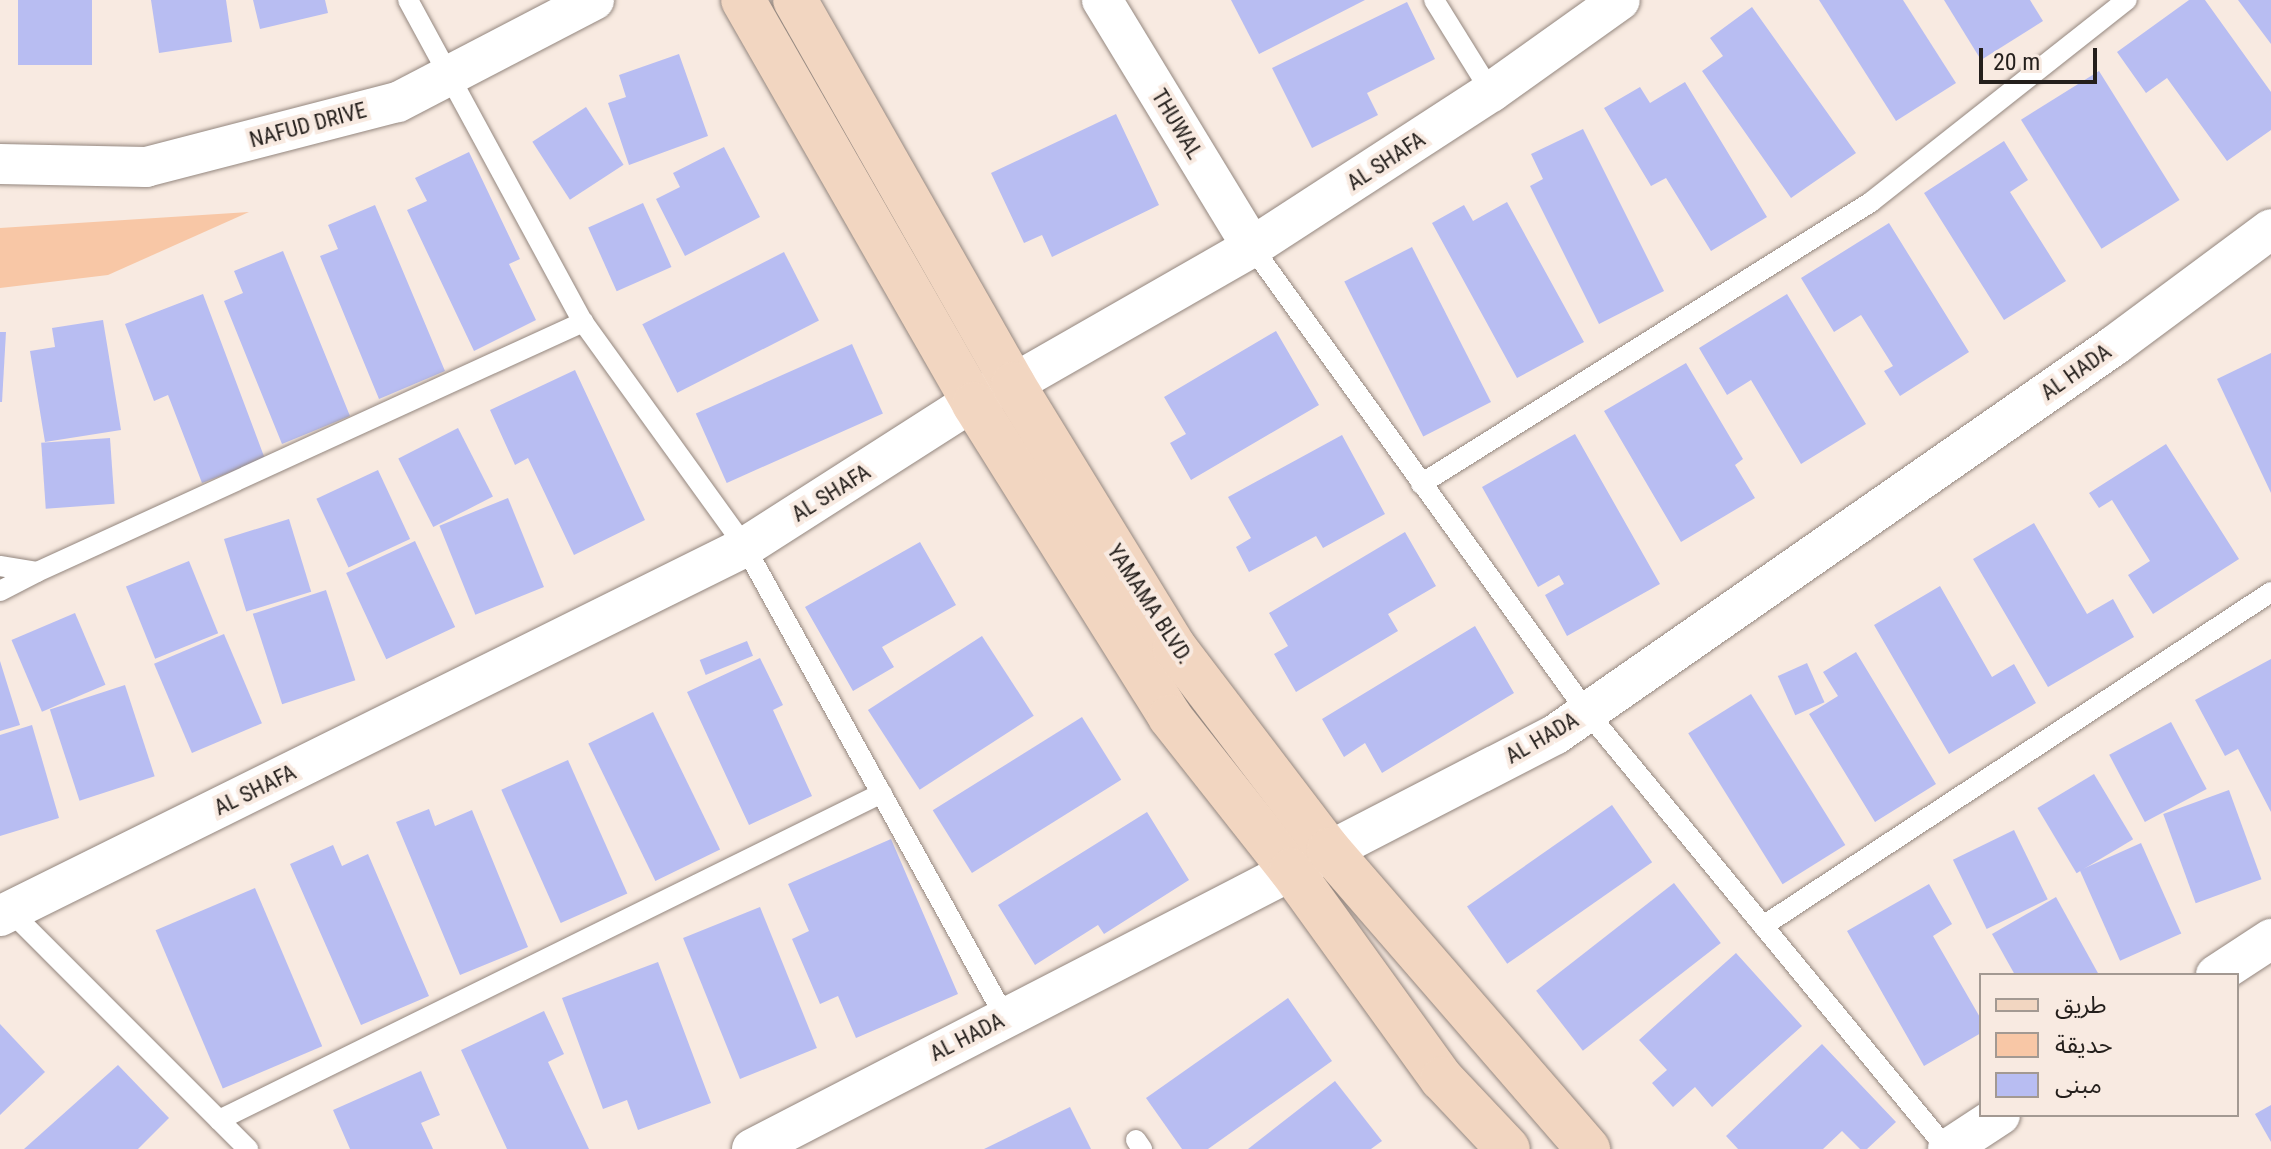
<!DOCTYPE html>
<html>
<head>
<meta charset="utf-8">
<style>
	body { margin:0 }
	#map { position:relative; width:2271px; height:1149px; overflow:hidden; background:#f8eae1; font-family:"Roboto Condensed","Noto Sans Arabic",sans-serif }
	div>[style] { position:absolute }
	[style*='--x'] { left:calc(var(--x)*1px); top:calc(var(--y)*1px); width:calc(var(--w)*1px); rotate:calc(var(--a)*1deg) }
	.green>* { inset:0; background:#f8c7a6 }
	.building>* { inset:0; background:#b8bdf2; transform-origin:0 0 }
	.roads { filter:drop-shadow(0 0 2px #94877f) drop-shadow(0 0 2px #94877f) }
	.lane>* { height:20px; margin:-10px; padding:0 10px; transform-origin:10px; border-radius:10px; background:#fff }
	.street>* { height:40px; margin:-20px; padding:0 20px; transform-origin:20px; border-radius:20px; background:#fff }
	.secondary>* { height:44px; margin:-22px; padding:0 22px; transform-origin:22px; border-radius:22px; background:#f2d6c1 }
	span { translate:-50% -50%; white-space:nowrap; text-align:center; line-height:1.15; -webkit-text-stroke:8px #f8eae1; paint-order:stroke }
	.street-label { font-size:22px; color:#241f1c }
	.legend { position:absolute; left:1979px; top:973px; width:260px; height:144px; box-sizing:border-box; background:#f8eae1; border:2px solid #a39992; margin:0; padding:10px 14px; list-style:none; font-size:24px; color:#241f1c }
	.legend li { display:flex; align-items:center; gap:16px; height:40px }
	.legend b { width:40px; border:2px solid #a39992 }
	.scale { position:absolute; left:1979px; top:48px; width:118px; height:36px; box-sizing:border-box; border:4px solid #241f1c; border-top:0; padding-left:10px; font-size:24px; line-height:28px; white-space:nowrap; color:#241f1c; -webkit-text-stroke:6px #f8eae1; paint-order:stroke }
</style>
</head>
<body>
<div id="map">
	<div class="green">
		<div style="clip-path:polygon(249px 212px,108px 275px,0 288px,0 228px)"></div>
	</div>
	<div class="building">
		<div style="left:18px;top:0;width:74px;height:65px"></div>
		<div style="clip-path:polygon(151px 0,226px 0,232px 42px,159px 53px)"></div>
		<div style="clip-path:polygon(253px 0,325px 0,328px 13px,260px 29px)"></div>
		<div style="clip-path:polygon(1231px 0,1365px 0,1259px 54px)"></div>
		<div style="clip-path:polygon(1819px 0,1903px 0,1956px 83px,1896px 121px)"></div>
		<div style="clip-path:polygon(1944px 0,2030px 0,2043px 21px,1981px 60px)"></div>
		<div style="clip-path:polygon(2189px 0,2205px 0,2271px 92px,2271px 130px,2227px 161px,2167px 78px,2146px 93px,2117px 52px)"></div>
		<div style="clip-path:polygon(2238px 0,2271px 0,2271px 44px)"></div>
		<div style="clip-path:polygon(1407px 2px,1435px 59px,1367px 93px,1378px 115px,1312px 148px,1272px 68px)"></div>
		<div style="clip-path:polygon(1752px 7px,1856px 153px,1791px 198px,1702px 71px,1723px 56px,1710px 38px)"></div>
		<div style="clip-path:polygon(679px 54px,708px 136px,629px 165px,608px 103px,626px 97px,619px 75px)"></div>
		<div style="left:2099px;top:71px;width:152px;height:92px;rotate:58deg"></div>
		<div style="clip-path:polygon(1685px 82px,1767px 217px,1711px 251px,1666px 178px,1651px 186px,1604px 108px,1640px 87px,1650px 103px)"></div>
		<div style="left:586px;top:107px;width:69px;height:64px;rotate:57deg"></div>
		<div style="clip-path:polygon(1116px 114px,1159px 205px,1052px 257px,1042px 235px,1024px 243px,991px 173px)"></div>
		<div style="clip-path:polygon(1583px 129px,1664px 291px,1599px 324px,1530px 186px,1543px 179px,1531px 154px)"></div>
		<div style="clip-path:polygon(2004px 141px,2028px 180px,2010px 192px,2066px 281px,2004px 320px,1924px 193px)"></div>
		<div style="clip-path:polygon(724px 147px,760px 217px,685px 256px,656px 199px,680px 187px,673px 173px)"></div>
		<div style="clip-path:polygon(469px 152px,520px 259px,509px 264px,536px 320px,474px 351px,407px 210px,427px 201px,415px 178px)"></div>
		<div style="clip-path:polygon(1507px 202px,1584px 342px,1517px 378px,1432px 223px,1464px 205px,1473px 221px)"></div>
		<div style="left:643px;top:203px;width:70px;height:60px;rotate:66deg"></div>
		<div style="clip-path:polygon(375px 205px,445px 371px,379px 399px,320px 256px,338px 249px,328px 225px)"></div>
		<div style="clip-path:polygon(1889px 223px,1969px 352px,1900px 396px,1884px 371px,1893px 366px,1861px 315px,1834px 332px,1801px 278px)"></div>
		<div style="left:1412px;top:247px;width:174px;height:76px;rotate:63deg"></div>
		<div style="clip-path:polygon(283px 251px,350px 416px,282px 444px,224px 301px,243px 293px,234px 271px)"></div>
		<div style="left:784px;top:252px;width:77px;height:159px;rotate:63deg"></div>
		<div style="clip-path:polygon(203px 294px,265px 459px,202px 483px,168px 395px,154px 401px,125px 324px)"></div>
		<div style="clip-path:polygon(1787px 294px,1866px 424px,1801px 464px,1751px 380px,1727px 395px,1699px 348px)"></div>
		<div style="clip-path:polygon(103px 320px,121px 430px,45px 442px,30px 351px,55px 347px,52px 328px)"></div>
		<div style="clip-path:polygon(1276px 331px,1319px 405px,1191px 480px,1170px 443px,1186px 434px,1164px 397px)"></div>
		<div style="clip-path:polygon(0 332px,6px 332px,2px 402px,0 402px)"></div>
		<div style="left:852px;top:344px;width:76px;height:171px;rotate:66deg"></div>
		<div style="clip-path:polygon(2271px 353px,2271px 493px,2217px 379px)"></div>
		<div style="clip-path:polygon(1686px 363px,1743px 459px,1735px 465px,1755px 498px,1681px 542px,1604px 411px)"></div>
		<div style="clip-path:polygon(575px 370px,645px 520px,574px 555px,528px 458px,515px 465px,490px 410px)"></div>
		<div style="left:458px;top:428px;width:77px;height:67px;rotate:63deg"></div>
		<div style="clip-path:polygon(1575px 434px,1660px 584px,1567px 636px,1545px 595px,1564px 584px,1559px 575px,1538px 587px,1482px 487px)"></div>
		<div style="clip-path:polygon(1342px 435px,1385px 514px,1323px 548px,1316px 536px,1249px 572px,1236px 547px,1251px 538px,1228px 497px)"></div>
		<div style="left:110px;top:438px;width:66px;height:69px;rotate:86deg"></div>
		<div style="clip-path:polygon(2166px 444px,2239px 559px,2153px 614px,2128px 575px,2150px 561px,2112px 500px,2099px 508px,2089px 493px)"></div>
		<div style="left:378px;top:470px;width:76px;height:68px;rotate:65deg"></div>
		<div style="left:508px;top:498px;width:96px;height:74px;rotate:68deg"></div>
		<div style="left:289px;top:519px;width:76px;height:68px;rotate:73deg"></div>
		<div style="clip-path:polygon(2034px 523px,2087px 614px,2113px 599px,2134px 637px,2048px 687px,1973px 559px)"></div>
		<div style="clip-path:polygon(1405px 532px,1436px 586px,1388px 614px,1398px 631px,1296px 692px,1274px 654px,1288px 646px,1269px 613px)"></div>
		<div style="left:415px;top:541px;width:95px;height:76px;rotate:65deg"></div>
		<div style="clip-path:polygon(920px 542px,956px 605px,882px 647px,894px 667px,853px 691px,805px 607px)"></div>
		<div style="left:189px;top:561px;width:78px;height:68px;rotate:68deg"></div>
		<div style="clip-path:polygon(1940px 586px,1992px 677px,2014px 664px,2036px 703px,1949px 754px,1874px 625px)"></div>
		<div style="left:326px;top:590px;width:95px;height:77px;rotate:72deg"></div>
		<div style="left:75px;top:613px;width:78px;height:69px;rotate:67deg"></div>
		<div style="clip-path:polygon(1475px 626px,1514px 693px,1382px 773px,1365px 743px,1344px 757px,1322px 719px)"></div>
		<div style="left:224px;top:634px;width:97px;height:76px;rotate:67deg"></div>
		<div style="left:982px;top:636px;width:95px;height:136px;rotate:57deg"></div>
		<div style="left:747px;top:641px;width:16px;height:51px;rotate:68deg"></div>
		<div style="clip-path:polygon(1856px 652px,1936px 784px,1875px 822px,1809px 714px,1838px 696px,1823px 672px)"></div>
		<div style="clip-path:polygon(760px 658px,783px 705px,773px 710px,812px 796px,749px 825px,687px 692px)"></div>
		<div style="clip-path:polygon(2271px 659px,2271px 812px,2238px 749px,2225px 756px,2195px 700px)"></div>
		<div style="clip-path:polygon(0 661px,20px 725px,0 731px)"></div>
		<div style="left:1807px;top:663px;width:43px;height:32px;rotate:66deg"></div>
		<div style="left:125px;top:685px;width:96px;height:79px;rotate:72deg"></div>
		<div style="left:1751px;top:694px;width:178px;height:74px;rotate:58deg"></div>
		<div style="left:653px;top:712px;width:153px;height:72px;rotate:64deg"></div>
		<div style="left:1082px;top:717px;width:74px;height:176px;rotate:58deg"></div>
		<div style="left:2171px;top:722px;width:76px;height:70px;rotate:62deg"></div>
		<div style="clip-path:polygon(32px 725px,59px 818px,0 836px,0 735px)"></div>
		<div style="left:568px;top:760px;width:146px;height:73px;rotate:66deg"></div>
		<div style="left:2094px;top:774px;width:76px;height:66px;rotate:59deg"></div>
		<div style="left:2229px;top:790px;width:95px;height:70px;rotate:70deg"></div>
		<div style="left:1612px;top:805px;width:70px;height:177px;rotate:55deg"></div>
		<div style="clip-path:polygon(429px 809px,435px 826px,472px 810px,528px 947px,460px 975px,396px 822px)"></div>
		<div style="clip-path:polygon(1147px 812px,1189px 880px,1104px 934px,1098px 925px,1035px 965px,998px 905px)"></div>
		<div style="left:2014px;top:830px;width:77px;height:68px;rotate:64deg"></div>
		<div style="clip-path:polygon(891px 839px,958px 994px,856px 1038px,838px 996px,820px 1004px,792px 939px,809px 931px,788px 884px)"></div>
		<div style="left:2141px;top:843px;width:99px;height:67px;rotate:66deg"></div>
		<div style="clip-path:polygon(333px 845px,342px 866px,368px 854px,429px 996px,361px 1025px,290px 864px)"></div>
		<div style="left:1674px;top:883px;width:76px;height:175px;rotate:52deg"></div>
		<div style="clip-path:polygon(1929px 884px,1952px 924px,1933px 936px,1981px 1019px,1981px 1033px,1924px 1066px,1847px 931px)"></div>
		<div style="left:255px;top:888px;width:172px;height:108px;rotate:67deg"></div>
		<div style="clip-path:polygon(2056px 897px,2099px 975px,2015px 975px,1992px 934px)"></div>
		<div style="left:760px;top:907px;width:152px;height:83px;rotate:68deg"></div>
		<div style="clip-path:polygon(1736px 953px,1802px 1026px,1712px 1107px,1695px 1087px,1673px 1107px,1652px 1083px,1667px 1070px,1639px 1040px)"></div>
		<div style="clip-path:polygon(658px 962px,711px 1103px,638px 1130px,627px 1100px,603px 1109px,562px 998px)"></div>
		<div style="clip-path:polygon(1288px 998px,1332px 1061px,1208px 1149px,1182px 1149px,1146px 1098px)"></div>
		<div style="clip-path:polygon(544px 1011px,564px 1054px,548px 1062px,589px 1149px,507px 1149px,461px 1050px)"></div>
		<div style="clip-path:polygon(0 1024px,45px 1072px,0 1115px)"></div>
		<div style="clip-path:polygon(1822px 1044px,1896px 1122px,1867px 1149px,1860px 1149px,1842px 1131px,1823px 1149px,1738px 1149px,1726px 1136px)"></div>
		<div style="clip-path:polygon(118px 1065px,169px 1118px,138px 1149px,24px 1149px)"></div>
		<div style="clip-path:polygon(421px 1071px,440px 1115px,421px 1123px,433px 1149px,350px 1149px,333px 1110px)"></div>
		<div style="clip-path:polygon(1335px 1081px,1382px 1141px,1371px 1149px,1248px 1149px)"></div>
		<div style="clip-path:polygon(2271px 1105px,2271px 1142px,2255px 1114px)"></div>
		<div style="clip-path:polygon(1070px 1107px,1091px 1149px,984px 1149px)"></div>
	</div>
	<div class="roads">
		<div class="lane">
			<div style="--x:408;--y:0;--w:366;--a:61.5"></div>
			<div style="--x:583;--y:322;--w:277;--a:54.2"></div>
			<div style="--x:745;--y:547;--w:537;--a:61.05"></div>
			<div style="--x:1434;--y:0;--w:108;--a:58.2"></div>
			<div style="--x:1252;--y:247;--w:573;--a:54.23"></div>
			<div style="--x:1587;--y:712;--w:566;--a:50.52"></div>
			<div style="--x:1421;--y:484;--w:531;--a:-32.07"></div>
			<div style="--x:1871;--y:202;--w:326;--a:-38.3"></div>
			<div style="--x:0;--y:566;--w:37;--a:9"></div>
			<div style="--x:37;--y:572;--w:601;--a:-24.6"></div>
			<div style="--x:0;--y:591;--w:42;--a:-27.2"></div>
			<div style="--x:10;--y:911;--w:337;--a:45"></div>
			<div style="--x:1763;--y:926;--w:608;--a:-33.32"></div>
			<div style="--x:219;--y:1120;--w:739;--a:-26.25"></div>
			<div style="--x:1136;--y:1140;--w:11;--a:56"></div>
		</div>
		<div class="street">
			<div style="--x:1102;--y:0;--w:289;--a:58.7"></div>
			<div style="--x:0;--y:164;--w:146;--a:1.2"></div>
			<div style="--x:146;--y:167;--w:260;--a:-14.5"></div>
			<div style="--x:398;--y:102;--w:221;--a:-27.5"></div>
			<div style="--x:0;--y:916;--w:831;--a:-26.35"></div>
			<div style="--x:745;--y:547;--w:287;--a:-32.6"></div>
			<div style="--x:987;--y:392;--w:27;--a:-17"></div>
			<div style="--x:1013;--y:384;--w:275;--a:-29.8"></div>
			<div style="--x:1252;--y:247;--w:285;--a:-33"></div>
			<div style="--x:1491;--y:92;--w:158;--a:-35.5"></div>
			<div style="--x:2216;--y:975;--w:66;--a:-33.2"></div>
			<div style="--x:752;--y:1149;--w:905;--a:-27.3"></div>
			<div style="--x:1556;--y:734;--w:681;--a:-34.83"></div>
			<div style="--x:2115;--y:345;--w:194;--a:-36.6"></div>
			<div style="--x:1948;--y:1149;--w:62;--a:-33.2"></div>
		</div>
		<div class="secondary">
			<div style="--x:743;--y:0;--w:465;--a:60.2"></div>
			<div style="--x:974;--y:404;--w:369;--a:57.9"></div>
			<div style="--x:1170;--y:717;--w:195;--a:51.7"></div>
			<div style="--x:1291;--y:870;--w:258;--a:54.2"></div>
			<div style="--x:1442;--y:1079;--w:96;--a:46.7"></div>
			<div style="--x:795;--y:0;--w:442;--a:60.4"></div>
			<div style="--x:1013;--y:384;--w:310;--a:58.5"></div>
			<div style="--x:1175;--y:648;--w:254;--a:52.7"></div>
			<div style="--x:1329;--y:850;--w:396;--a:49.1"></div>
		</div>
	</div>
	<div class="street-label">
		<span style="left:1177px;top:124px;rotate:59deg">THUWAL</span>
		<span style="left:308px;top:125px;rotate:-15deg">NAFUD DRIVE</span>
		<span style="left:1386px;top:161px;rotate:-33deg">AL SHAFA</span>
		<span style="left:2076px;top:372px;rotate:-35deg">AL HADA</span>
		<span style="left:831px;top:493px;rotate:-32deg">AL SHAFA</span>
		<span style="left:1150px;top:604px;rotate:57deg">YAMAMA BLVD.</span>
		<span style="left:1542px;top:738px;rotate:-30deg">AL HADA</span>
		<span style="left:255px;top:790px;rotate:-26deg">AL SHAFA</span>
		<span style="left:967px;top:1037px;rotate:-27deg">AL HADA</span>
	</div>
	<ul class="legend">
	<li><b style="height:10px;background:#f2d6c1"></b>طريق</li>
	<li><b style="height:22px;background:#f8c7a6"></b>حديقة</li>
	<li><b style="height:22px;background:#b8bdf2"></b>مبنى</li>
	</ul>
	<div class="scale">20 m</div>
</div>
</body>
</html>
